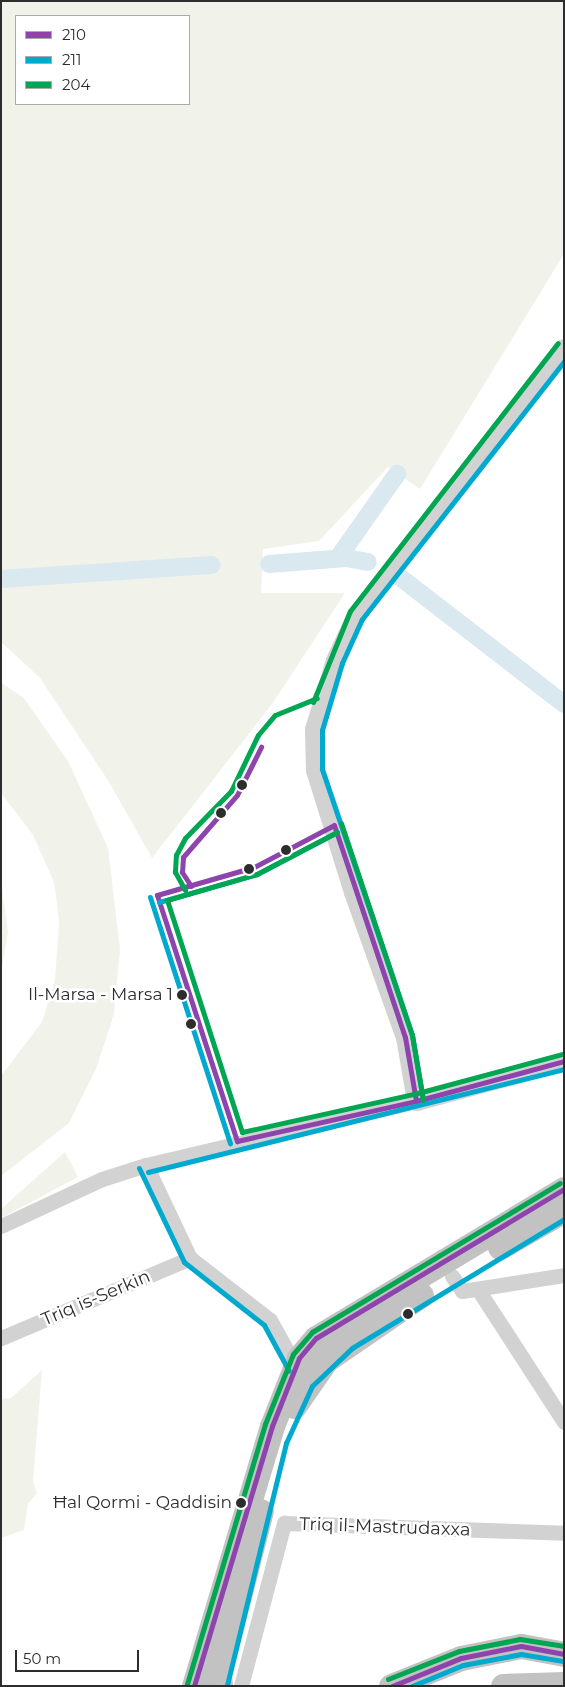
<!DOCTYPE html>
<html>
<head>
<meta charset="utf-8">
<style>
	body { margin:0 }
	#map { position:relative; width:565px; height:1687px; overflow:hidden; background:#fff; font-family:Montserrat,sans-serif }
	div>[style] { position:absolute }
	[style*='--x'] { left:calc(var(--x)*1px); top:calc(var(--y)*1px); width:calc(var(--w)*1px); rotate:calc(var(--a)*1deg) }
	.green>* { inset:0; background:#f1f3eb }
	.canal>* { height:18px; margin:-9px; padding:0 9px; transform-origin:9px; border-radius:9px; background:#d9e9ef }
	.minor>* { height:15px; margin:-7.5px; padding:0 7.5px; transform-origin:7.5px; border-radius:7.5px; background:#d2d2d2 }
	.tertiary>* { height:19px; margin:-9.5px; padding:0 9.5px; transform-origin:9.5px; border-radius:9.5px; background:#d2d2d2 }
	.trunk>* { height:25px; margin:-12.5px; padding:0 12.5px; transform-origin:12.5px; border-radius:12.5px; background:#c2c2c2 }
	.bus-1>* { height:5px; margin:-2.5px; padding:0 2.5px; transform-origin:2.5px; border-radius:2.5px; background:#8e44ad }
	.bus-2>* { height:5px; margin:-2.5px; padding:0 2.5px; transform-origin:2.5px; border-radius:2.5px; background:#00a9ce }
	.bus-3>* { height:5px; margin:-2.5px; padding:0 2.5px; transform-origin:2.5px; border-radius:2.5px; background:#00a651 }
	.dots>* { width:14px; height:14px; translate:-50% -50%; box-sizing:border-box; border:2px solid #fff; border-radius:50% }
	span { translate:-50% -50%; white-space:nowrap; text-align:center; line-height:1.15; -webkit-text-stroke:5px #fff; paint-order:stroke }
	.bus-label { font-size:17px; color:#2d2d2d }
	.right { translate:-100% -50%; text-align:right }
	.street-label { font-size:18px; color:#2d2d2d }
	.frame { position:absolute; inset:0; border:2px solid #2d2d2d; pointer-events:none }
	.legend { position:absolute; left:15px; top:15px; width:175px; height:90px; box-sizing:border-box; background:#fff; border:1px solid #ababab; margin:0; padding:6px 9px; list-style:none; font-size:15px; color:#2d2d2d }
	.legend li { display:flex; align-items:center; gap:10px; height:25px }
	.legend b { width:25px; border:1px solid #ababab }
	.scale { position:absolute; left:15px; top:1650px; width:124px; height:22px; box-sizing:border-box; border:2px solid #2d2d2d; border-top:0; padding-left:6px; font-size:15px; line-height:18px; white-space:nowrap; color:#2d2d2d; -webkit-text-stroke:4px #fff; paint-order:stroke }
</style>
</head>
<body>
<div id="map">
	<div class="green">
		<div style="clip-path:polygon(evenodd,1px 1px,564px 1px,564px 254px,420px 489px,388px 467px,319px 541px,263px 549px,261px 593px,345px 593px,272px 704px,152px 858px,109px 782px,40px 678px,1px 642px,1px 1px,16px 16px,189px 16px,189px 104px,16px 104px,16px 16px)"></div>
		<div style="clip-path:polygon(1px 683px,23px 697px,68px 761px,108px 848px,120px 949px,114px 1014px,96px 1069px,69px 1123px,1px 1176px,1px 1076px,42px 1022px,55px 980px,59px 921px,54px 882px,33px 835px,1px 793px)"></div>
		<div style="clip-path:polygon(1px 882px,8px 932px,1px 972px)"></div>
		<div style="clip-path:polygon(65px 1152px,78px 1177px,1px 1218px,1px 1209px)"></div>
		<div style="clip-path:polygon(42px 1370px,33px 1482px,37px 1493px,28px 1504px,24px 1530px,1px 1538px,1px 1399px,11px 1398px)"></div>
	</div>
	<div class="canal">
		<div style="--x:338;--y:558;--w:103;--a:-54.9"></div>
		<div style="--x:269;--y:564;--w:77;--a:-4.5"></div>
		<div style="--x:346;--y:558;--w:22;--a:10"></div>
		<div style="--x:401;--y:578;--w:206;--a:37.7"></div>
		<div style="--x:1;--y:579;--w:211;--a:-3.8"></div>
	</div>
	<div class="minor">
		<div style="--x:146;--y:1165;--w:103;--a:64.7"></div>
		<div style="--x:190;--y:1258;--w:101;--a:37.8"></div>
		<div style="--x:270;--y:1320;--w:54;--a:61"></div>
		<div style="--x:1;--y:1226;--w:111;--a:-25"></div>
		<div style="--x:102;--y:1179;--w:46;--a:-17.7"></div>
		<div style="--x:146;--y:1165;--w:277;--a:-13.3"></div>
		<div style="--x:452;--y:1276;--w:18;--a:56"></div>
		<div style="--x:462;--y:1291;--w:103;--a:-8.9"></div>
		<div style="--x:479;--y:1291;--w:156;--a:57"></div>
		<div style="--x:1;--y:1338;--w:205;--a:-22.9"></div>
		<div style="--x:241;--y:1686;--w:169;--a:-75.2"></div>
		<div style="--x:284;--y:1523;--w:280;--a:2"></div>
	</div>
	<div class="tertiary">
		<div style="--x:564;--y:348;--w:338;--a:127.9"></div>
		<div style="--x:356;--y:615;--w:50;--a:115"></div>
		<div style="--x:335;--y:660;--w:72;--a:106.9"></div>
		<div style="--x:314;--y:729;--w:41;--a:88.6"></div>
		<div style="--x:315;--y:770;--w:128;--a:72.7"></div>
		<div style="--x:353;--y:892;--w:154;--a:70.3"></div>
		<div style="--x:405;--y:1037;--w:65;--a:80.2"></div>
		<div style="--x:416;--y:1101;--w:153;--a:-15.1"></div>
	</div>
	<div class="trunk">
		<div style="--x:500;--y:1247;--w:74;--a:-30"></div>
		<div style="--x:294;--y:1406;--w:56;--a:-55.2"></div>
		<div style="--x:326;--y:1360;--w:115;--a:-34.4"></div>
		<div style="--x:194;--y:1686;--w:271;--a:-73.3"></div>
		<div style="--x:272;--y:1426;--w:73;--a:-68.3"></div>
		<div style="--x:299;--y:1358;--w:26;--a:-50"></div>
		<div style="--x:316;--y:1338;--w:289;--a:-31"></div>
		<div style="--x:220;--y:1686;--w:12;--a:-95"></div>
		<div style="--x:219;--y:1674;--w:168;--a:-75.6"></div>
		<div style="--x:391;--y:1686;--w:75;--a:-21.8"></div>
		<div style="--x:461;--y:1658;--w:61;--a:-11.3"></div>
		<div style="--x:521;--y:1646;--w:44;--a:10.5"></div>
		<div style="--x:503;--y:1686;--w:61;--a:-1.9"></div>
	</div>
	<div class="bus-1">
		<div style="--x:334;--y:825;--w:224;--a:71.5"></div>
		<div style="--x:405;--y:1037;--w:65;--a:80.2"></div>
		<div style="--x:191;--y:886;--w:17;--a:-123"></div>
		<div style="--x:182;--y:872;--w:15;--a:-86"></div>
		<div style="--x:183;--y:857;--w:82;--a:-48.9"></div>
		<div style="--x:237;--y:795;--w:54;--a:-63.4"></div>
		<div style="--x:157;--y:895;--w:259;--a:72"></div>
		<div style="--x:157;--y:895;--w:101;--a:-16.1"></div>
		<div style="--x:254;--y:867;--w:90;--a:-27.7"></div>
		<div style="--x:237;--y:1141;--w:183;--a:-12.6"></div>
		<div style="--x:416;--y:1101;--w:153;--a:-15.1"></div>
		<div style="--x:194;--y:1686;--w:271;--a:-73.3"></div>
		<div style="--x:272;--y:1426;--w:73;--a:-68.3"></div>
		<div style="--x:299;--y:1358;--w:26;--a:-50"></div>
		<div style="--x:316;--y:1338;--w:289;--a:-31"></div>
		<div style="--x:392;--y:1686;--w:74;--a:-22.1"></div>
		<div style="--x:461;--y:1658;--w:61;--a:-11.3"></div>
		<div style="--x:521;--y:1646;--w:44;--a:10.5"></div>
	</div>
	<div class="bus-2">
		<div style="--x:150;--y:897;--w:259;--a:72"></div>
		<div style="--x:159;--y:902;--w:102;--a:-15.9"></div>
		<div style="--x:257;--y:874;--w:90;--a:-27.7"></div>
		<div style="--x:423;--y:1100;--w:66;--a:-99.6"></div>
		<div style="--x:412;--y:1035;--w:281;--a:-108.7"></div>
		<div style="--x:322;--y:769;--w:39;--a:-90"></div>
		<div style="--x:322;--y:730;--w:70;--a:-73.4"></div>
		<div style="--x:342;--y:663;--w:48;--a:-65.6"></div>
		<div style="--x:362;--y:619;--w:328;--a:-51.9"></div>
		<div style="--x:139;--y:1168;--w:104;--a:64.4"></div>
		<div style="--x:184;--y:1262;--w:102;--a:38.2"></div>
		<div style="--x:264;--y:1325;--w:52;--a:61.5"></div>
		<div style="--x:148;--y:1172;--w:429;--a:-13.9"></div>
		<div style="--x:227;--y:1685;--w:249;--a:-76.3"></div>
		<div style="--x:286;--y:1443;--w:63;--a:-65.5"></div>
		<div style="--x:312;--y:1386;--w:55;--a:-43.5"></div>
		<div style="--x:352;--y:1348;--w:248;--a:-31.3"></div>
		<div style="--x:412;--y:1686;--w:55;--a:-22.4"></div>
		<div style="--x:463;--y:1665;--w:59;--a:-10.7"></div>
		<div style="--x:521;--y:1654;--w:43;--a:9.5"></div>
	</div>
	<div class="bus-3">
		<div style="--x:313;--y:702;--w:98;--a:-67.9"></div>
		<div style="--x:350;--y:611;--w:339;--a:-52.2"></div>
		<div style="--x:341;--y:823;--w:224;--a:71.5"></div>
		<div style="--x:412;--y:1035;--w:66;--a:80.4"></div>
		<div style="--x:337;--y:832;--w:90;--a:152.3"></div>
		<div style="--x:257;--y:874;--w:94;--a:163.9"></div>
		<div style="--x:167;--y:900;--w:244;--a:72.1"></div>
		<div style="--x:242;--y:1132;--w:176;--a:-12.5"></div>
		<div style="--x:414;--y:1094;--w:153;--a:-15.1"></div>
		<div style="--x:185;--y:890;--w:21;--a:-119"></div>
		<div style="--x:175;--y:872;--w:17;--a:-87"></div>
		<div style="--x:176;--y:855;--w:19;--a:-62"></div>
		<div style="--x:185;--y:838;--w:66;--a:-45.6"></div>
		<div style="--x:231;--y:791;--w:62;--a:-64.3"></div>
		<div style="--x:258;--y:735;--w:26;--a:-50"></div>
		<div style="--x:275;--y:715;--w:45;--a:-22"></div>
		<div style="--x:388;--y:1679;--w:76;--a:-21.5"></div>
		<div style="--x:459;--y:1651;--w:62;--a:-11.1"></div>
		<div style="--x:520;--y:1639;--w:45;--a:9"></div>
		<div style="--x:187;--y:1684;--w:271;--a:-73.3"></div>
		<div style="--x:265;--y:1424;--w:75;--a:-68.2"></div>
		<div style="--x:293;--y:1354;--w:29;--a:-49"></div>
		<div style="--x:312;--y:1332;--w:289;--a:-31"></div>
	</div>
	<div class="dots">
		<div style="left:242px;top:785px;background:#2d2d2d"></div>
		<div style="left:221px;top:813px;background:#2d2d2d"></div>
		<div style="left:286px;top:850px;background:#2d2d2d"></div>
		<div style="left:249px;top:869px;background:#2d2d2d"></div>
		<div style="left:182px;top:995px;background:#2d2d2d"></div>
		<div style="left:191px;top:1024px;background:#2d2d2d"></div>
		<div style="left:408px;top:1314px;background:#2d2d2d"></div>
		<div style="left:241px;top:1503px;background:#2d2d2d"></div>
	</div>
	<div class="bus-label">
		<span class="right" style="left:173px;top:995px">Il-Marsa - Marsa 1</span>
		<span class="right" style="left:232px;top:1503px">Ħal Qormi - Qaddisin</span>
	</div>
	<div class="street-label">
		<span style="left:96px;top:1298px;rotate:-23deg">Triq is-Serkin</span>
		<span style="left:385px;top:1527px;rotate:2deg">Triq il-Mastrudaxxa</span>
	</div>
	<div class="frame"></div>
	<ul class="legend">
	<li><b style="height:6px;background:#8e44ad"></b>210</li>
	<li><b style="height:6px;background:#00a9ce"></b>211</li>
	<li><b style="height:6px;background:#00a651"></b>204</li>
	</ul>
	<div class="scale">50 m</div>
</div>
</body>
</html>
